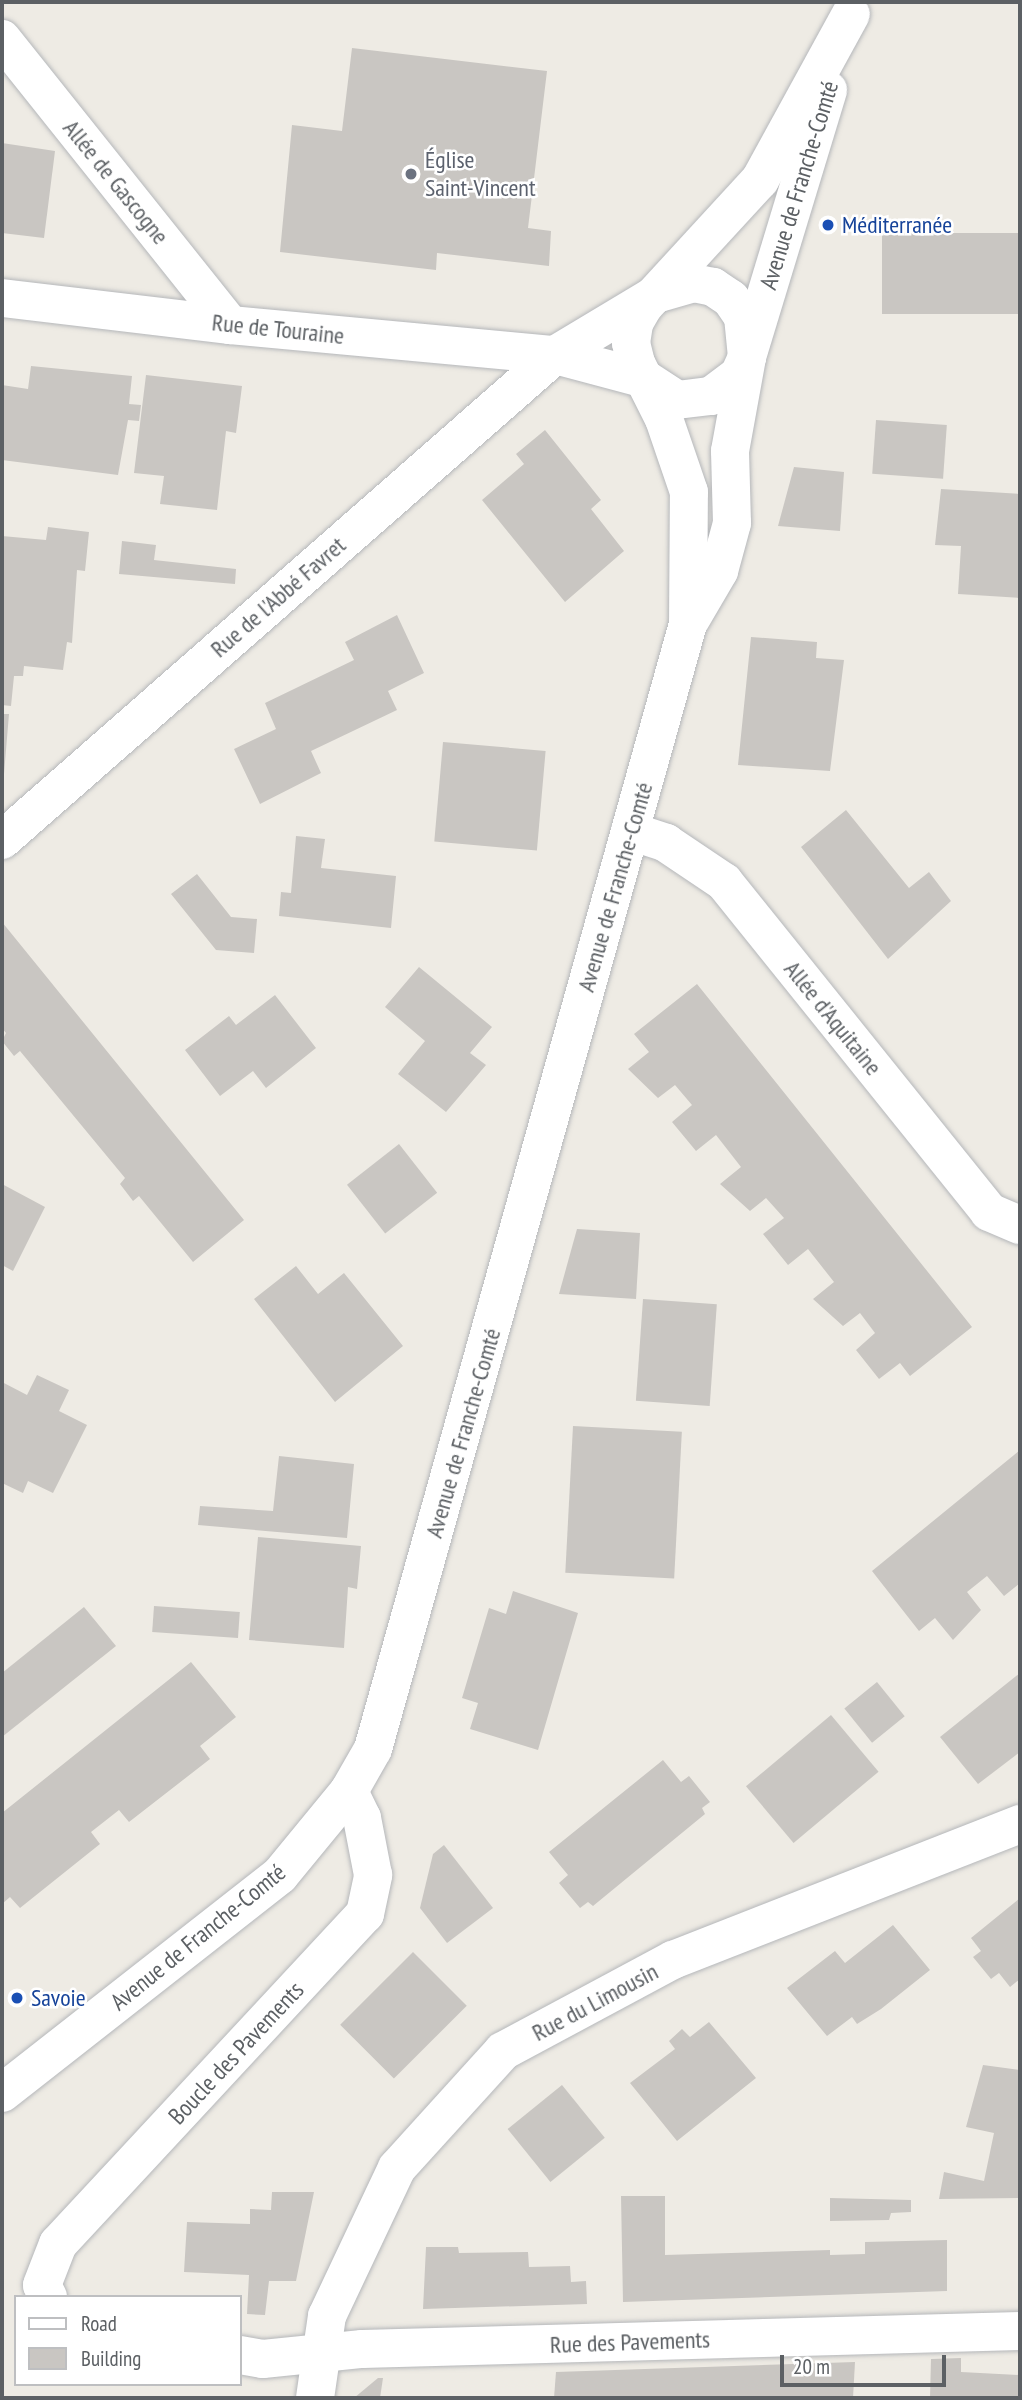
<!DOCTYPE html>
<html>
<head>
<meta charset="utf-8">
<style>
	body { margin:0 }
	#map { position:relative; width:1022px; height:2400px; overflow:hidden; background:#eeebe4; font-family:"PT Sans Narrow",sans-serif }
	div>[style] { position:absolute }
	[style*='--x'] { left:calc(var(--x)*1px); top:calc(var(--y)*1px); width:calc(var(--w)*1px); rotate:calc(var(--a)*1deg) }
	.building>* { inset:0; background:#c9c6c2; transform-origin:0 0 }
	.roads { filter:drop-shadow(0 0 2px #b5b7ba) drop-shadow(0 0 2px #b5b7ba) }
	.street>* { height:38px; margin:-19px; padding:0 19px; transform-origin:19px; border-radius:19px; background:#fff }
	.secondary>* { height:38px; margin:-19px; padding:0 19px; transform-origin:19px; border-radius:19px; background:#fff }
	.dots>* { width:19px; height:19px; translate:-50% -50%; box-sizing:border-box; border:4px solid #fff; border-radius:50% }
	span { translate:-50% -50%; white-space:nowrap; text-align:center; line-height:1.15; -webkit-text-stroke:5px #fff; paint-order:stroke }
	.worship-label { font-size:24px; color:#5b616d }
	.left { translate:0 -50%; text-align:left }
	.street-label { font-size:24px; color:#5c6064 }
	.transit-label { font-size:24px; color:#164399 }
	.frame { position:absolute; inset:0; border:4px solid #5c6064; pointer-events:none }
	.legend { position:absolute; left:14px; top:2295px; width:228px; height:91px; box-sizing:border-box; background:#fff; border:2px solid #bebfc1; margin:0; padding:9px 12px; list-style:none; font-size:21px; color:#5c6064 }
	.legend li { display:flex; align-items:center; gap:14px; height:35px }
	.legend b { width:35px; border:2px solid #bebfc1 }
	.scale { position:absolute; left:780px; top:2355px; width:166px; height:32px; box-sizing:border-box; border:4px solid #5c6064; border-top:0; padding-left:9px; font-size:21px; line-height:24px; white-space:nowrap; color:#5c6064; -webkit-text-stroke:5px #fff; paint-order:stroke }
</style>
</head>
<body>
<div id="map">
	<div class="building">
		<div style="clip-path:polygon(352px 48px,547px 71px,528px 228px,551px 231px,549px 266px,437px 253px,436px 270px,280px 252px,292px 125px,342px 131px)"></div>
		<div style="clip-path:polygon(2px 143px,55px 151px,44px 238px,2px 233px)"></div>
		<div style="left:1020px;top:233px;width:81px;height:138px;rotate:90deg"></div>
		<div style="clip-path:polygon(31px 366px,132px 376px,129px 404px,141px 405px,139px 421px,128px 420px,118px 475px,2px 460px,2px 385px,28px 389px)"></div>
		<div style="clip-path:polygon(146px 375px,242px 386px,236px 433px,226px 431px,217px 510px,160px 504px,164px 476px,134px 473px)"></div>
		<div style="left:876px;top:420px;width:71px;height:54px;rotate:4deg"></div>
		<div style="clip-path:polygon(545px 430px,601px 500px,591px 509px,624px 551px,565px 602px,482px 500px,524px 464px,516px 454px)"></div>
		<div style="clip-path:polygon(794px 467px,844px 472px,840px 531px,778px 526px)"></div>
		<div style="clip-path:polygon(941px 489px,1020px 494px,1020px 598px,958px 594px,961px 546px,935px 545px)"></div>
		<div style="clip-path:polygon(48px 527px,89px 532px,85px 571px,77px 570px,72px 643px,67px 642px,63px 670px,24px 666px,23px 676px,14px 676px,11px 706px,2px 705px,2px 536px,46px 540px)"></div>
		<div style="clip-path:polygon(122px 541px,156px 545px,154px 560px,236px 569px,235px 584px,119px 574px)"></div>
		<div style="clip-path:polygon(397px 615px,424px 673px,388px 691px,397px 710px,311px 751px,321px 773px,260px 804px,234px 749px,276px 729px,265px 703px,354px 660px,345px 642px)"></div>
		<div style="clip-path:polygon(751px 637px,817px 642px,816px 658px,844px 660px,830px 771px,738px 765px)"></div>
		<div style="clip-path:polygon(2px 714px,9px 714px,4px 774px,2px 773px)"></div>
		<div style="left:443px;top:742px;width:103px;height:100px;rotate:5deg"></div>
		<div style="clip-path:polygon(846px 810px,909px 888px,929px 872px,951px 901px,888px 959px,801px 847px)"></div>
		<div style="clip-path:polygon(296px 836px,325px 839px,321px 868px,396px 876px,391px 928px,279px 916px,281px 892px,291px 893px)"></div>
		<div style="clip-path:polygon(197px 874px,231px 917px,257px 919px,254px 953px,216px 950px,171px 894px)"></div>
		<div style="clip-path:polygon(2px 922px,244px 1220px,193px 1262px,139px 1196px,133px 1201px,120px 1184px,125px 1178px,20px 1051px,14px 1056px,2px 1041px,6px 1033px,2px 1028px)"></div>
		<div style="clip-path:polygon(419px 967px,492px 1027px,470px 1053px,486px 1065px,446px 1112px,398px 1074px,425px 1041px,385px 1007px)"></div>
		<div style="clip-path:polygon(697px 984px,972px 1327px,910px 1376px,900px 1363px,879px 1379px,856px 1350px,875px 1333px,860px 1313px,843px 1326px,813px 1299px,834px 1282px,808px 1249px,788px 1265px,763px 1234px,784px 1218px,766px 1198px,750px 1211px,720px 1184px,741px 1167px,716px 1135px,696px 1151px,672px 1122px,692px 1105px,675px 1085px,658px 1098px,628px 1069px,649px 1052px,634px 1034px)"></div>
		<div style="clip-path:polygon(275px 995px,316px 1048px,266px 1088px,253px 1071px,220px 1096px,185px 1050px,229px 1016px,236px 1025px)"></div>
		<div style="left:399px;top:1144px;width:62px;height:66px;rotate:52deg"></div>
		<div style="clip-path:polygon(2px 1184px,45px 1207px,13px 1271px,2px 1265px)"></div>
		<div style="clip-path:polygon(577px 1229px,640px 1233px,636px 1299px,559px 1294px)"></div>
		<div style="clip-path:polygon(296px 1266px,318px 1294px,344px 1273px,403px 1346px,335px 1402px,254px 1299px)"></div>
		<div style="left:643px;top:1299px;width:74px;height:102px;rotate:4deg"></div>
		<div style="clip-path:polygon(37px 1375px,69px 1390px,59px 1411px,87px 1425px,53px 1493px,28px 1481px,23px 1493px,2px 1483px,2px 1382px,27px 1395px)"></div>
		<div style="left:573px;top:1426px;width:109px;height:147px;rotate:3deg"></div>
		<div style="clip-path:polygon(1020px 1450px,1020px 1583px,1004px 1596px,987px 1576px,967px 1592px,981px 1610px,953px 1640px,935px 1618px,919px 1631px,872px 1571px)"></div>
		<div style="clip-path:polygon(279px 1456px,354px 1464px,347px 1538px,198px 1525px,200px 1506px,273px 1511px)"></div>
		<div style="clip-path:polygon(258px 1537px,361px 1546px,357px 1589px,348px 1587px,344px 1648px,249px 1640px)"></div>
		<div style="clip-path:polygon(513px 1591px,578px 1613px,538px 1750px,470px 1729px,478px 1703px,462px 1698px,489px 1608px,506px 1614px)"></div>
		<div style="left:154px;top:1606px;width:86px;height:26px;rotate:4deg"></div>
		<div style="clip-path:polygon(84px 1607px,116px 1646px,2px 1737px,2px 1673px)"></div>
		<div style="clip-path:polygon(191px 1662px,236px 1717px,200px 1746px,210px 1759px,129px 1822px,119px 1810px,91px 1832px,100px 1844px,20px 1908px,10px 1897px,2px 1904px,2px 1813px)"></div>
		<div style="clip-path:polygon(1020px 1673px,1020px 1752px,978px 1784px,940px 1737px)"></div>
		<div style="left:877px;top:1682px;width:44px;height:42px;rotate:51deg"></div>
		<div style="left:831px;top:1715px;width:74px;height:111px;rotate:50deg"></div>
		<div style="clip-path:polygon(663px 1760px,681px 1782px,689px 1776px,710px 1802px,702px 1808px,705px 1814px,593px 1906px,588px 1902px,580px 1908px,559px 1883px,568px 1875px,549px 1852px)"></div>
		<div style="clip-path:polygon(444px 1845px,493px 1908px,447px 1943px,420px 1908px,433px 1854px)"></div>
		<div style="clip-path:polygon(1020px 1898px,1020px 1979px,1010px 1987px,999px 1973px,991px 1979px,973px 1957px,981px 1951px,971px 1938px)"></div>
		<div style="clip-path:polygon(893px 1925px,930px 1970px,881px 2009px,857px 2024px,852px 2017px,827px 2036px,787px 1988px,835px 1951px,845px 1963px)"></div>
		<div style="left:413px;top:1952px;width:76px;height:103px;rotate:45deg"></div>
		<div style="clip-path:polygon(709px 2022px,756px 2078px,677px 2141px,630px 2083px,675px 2049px,669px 2041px,682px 2029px,690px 2037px)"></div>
		<div style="clip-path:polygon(983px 2065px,1020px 2070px,1020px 2198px,939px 2199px,944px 2172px,984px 2181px,994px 2133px,966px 2127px)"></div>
		<div style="left:562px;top:2085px;width:68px;height:70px;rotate:51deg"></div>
		<div style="clip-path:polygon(272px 2192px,314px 2192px,296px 2281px,269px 2281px,265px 2315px,247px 2314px,249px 2275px,184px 2272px,187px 2222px,250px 2224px,250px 2209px,271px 2210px)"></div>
		<div style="clip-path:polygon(621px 2196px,665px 2196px,665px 2255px,830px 2250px,830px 2255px,865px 2254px,865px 2242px,947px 2240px,947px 2291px,623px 2302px)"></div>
		<div style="clip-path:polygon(830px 2198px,911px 2200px,911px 2212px,891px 2213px,889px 2220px,830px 2221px)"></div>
		<div style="clip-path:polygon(426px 2247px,458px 2247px,459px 2253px,528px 2252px,529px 2267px,570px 2266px,571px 2282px,586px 2281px,587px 2304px,423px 2309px)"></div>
		<div style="clip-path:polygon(961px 2358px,961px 2372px,1020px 2375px,1020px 2398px,930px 2398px,931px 2359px)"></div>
		<div style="clip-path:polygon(855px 2362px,853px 2398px,554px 2398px,556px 2372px)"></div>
		<div style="clip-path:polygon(378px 2378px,383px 2378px,380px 2398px,354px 2398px)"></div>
	</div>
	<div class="roads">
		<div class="street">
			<div style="--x:2;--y:39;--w:366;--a:51.4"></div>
			<div style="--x:2;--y:298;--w:230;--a:6.8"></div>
			<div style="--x:230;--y:325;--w:326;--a:5.3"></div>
			<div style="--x:555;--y:355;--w:93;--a:14.9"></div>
			<div style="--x:630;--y:831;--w:38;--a:18"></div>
			<div style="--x:666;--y:843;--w:70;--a:33.9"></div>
			<div style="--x:724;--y:882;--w:423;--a:51.2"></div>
			<div style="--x:989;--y:1212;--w:34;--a:23"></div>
			<div style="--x:2;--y:840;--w:736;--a:-41.25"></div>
			<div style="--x:555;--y:355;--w:120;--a:-31"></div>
			<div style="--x:48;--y:2297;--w:13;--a:-117"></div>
			<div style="--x:42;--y:2285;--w:44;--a:-68.7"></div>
			<div style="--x:58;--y:2244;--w:451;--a:-47.1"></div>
			<div style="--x:365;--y:1914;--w:40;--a:-78"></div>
			<div style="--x:373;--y:1875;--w:58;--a:-100.9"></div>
			<div style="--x:362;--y:1818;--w:30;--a:-116"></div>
			<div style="--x:240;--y:2355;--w:23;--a:10"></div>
			<div style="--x:263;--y:2359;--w:100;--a:-5.8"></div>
			<div style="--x:362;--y:2349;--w:658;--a:-1.57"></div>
			<div style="--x:315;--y:2398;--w:83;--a:-81.7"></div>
			<div style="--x:327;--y:2316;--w:164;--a:-64.7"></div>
			<div style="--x:397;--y:2168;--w:158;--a:-47.8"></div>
			<div style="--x:503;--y:2051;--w:193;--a:-28.2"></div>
			<div style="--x:673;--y:1960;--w:373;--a:-21.4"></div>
		</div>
		<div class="secondary">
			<div style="--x:645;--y:379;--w:38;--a:33"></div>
			<div style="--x:677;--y:400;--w:34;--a:-7"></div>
			<div style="--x:711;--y:396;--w:35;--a:-37"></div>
			<div style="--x:739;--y:375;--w:20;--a:-66"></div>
			<div style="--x:747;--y:357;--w:40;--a:-95.7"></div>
			<div style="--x:743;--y:317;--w:22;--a:-124"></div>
			<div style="--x:731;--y:299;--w:22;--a:-146"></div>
			<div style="--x:713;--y:287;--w:19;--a:-168"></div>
			<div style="--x:694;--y:283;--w:37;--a:164"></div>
			<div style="--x:691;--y:619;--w:56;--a:-59.7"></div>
			<div style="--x:719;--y:571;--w:50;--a:-74.8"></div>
			<div style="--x:732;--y:523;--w:72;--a:-91.6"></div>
			<div style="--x:730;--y:451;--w:96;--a:-79.7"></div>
			<div style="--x:747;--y:357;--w:279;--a:-73.1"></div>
			<div style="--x:2;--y:2093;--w:353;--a:-38.1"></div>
			<div style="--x:280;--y:1875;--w:109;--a:-50.6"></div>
			<div style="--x:349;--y:1791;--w:48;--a:-60.3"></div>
			<div style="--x:373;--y:1749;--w:1168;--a:-74.36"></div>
			<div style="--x:688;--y:624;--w:132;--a:-89.6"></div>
			<div style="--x:689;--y:492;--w:77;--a:-108.9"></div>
			<div style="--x:664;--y:419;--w:63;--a:-116.6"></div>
			<div style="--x:636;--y:363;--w:21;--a:-104"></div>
			<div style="--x:631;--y:343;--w:20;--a:-81"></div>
			<div style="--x:634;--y:323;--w:20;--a:-60"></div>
			<div style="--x:644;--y:306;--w:171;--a:-47.4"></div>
			<div style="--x:760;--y:180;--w:189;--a:-61.3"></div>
		</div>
	</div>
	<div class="dots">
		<div style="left:411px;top:174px;background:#6b7280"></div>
		<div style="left:828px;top:225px;background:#1a4fb4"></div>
		<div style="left:17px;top:1998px;background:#1a4fb4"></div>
	</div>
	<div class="worship-label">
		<span class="left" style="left:425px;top:174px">Église<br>Saint-Vincent</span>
	</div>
	<div class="street-label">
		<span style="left:116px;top:182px;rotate:51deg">Allée de Gascogne</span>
		<span style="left:799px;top:185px;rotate:-73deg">Avenue de Franche-Comté</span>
		<span style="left:278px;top:329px;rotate:6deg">Rue de Touraine</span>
		<span style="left:278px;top:597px;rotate:-41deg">Rue de l'Abbé Favret</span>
		<span style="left:615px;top:887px;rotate:-74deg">Avenue de Franche-Comté</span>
		<span style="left:833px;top:1018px;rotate:51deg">Allée d'Aquitaine</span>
		<span style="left:463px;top:1433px;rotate:-74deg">Avenue de Franche-Comté</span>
		<span style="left:198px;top:1937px;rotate:-39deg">Avenue de Franche-Comté</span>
		<span style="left:595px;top:2002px;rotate:-28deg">Rue du Limousin</span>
		<span style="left:236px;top:2053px;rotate:-47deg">Boucle des Pavements</span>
		<span style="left:630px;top:2342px;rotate:-2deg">Rue des Pavements</span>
	</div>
	<div class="transit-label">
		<span class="left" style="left:842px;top:225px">Méditerranée</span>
		<span class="left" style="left:31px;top:1998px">Savoie</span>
	</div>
	<div class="frame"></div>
	<ul class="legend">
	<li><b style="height:9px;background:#fff"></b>Road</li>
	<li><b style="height:19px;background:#c9c6c2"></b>Building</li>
	</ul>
	<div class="scale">20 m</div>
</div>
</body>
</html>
